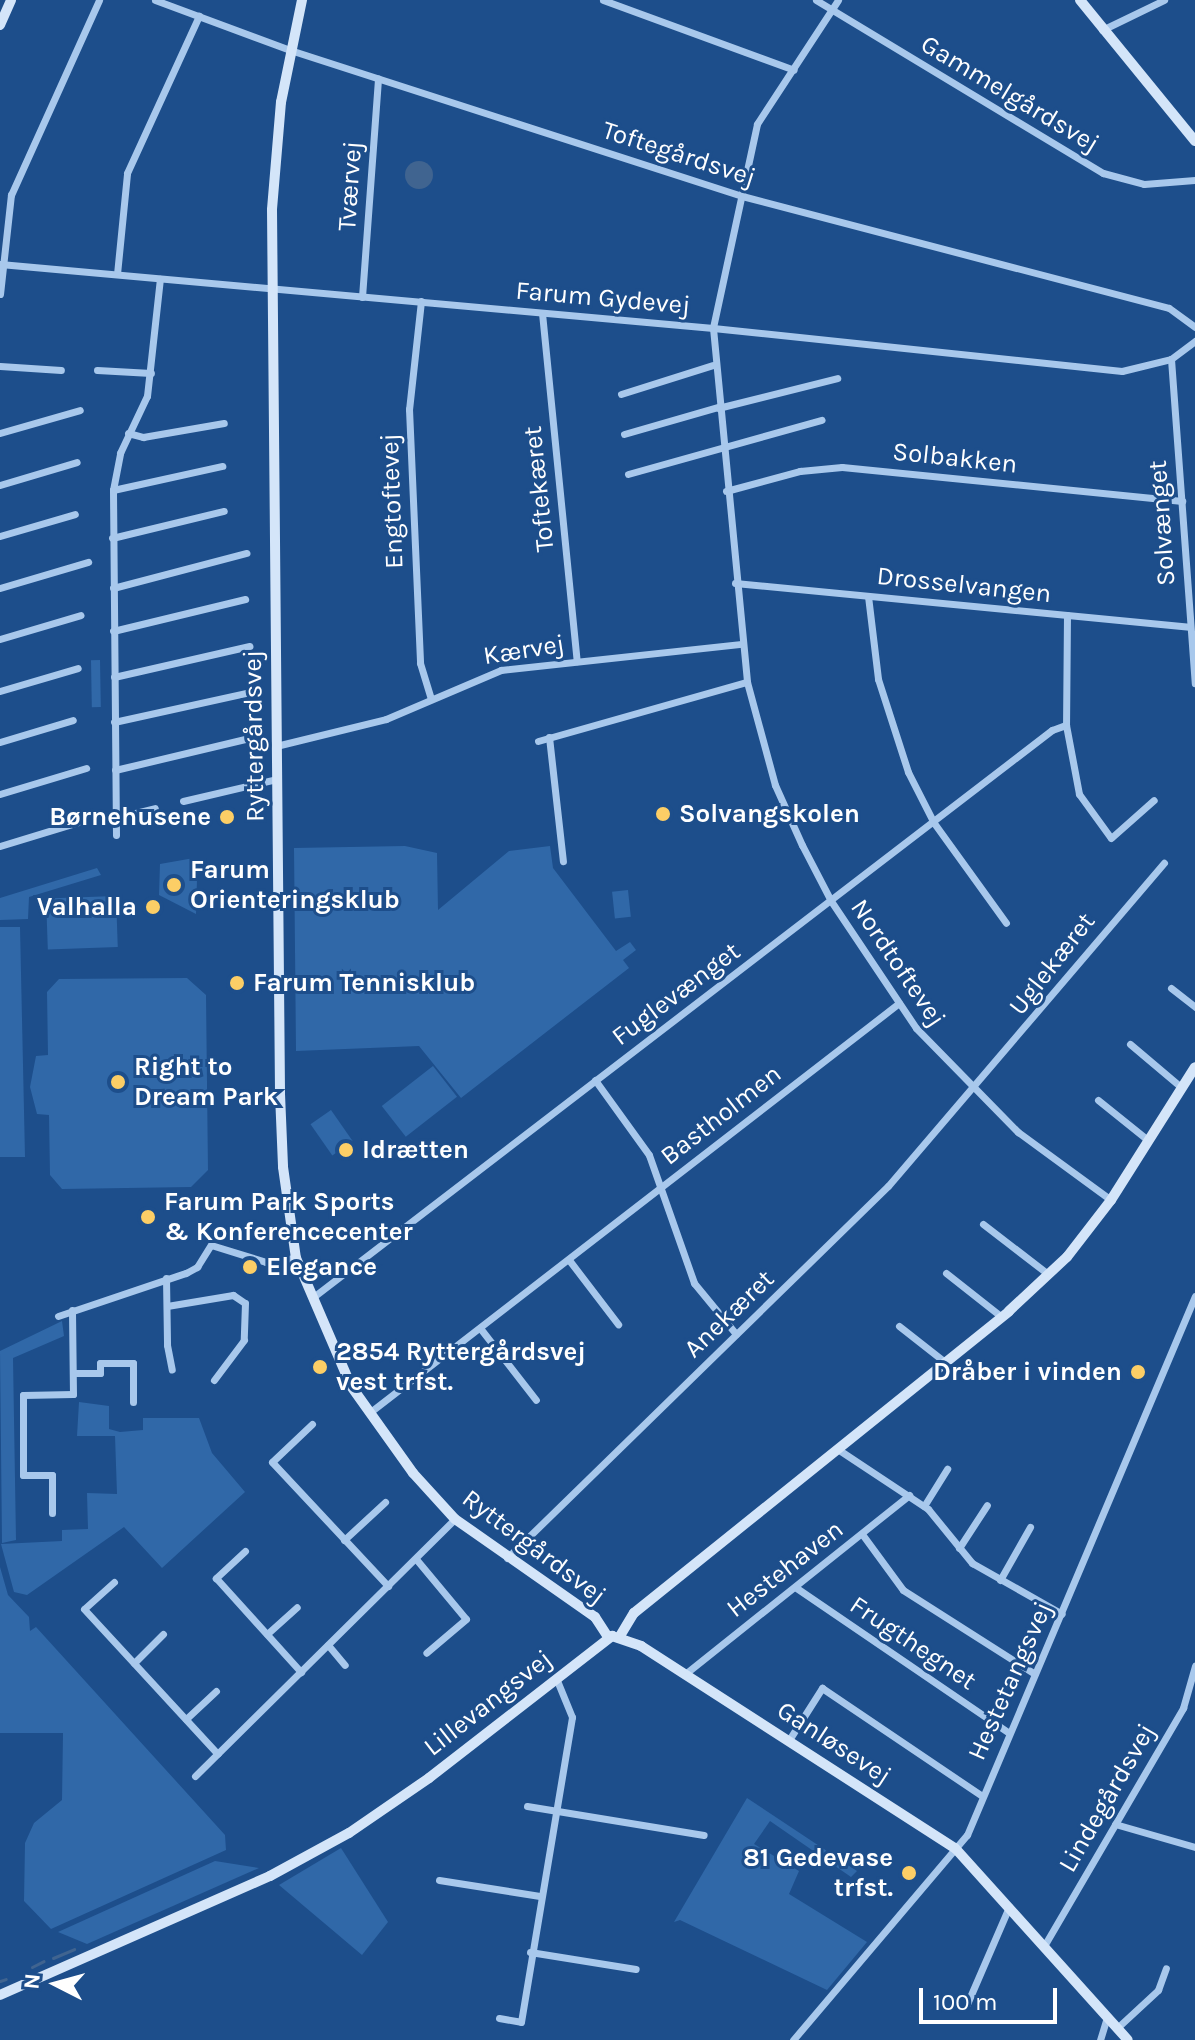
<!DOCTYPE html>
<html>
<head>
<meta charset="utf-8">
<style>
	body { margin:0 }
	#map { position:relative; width:1195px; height:2040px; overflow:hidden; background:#1d4e8b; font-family:Karla,sans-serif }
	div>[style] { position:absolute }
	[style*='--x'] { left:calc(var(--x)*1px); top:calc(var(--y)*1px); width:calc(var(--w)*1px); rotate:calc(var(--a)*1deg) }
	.green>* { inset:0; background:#3068a8; transform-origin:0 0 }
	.water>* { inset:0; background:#406490 }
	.round { border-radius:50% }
	.stream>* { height:3px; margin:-1.5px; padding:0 1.5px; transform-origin:1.5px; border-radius:1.5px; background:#406490 }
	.street>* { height:7px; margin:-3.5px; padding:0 3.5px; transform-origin:3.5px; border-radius:3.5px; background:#a8c8ec }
	.secondary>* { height:10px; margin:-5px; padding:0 5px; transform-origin:5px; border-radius:5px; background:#d4e5f9 }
	.dots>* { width:22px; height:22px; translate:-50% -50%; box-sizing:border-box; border:4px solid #1d4e8b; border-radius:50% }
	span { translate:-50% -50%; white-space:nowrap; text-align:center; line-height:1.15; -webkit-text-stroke:6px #1d4e8b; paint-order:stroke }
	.street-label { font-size:26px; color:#fff }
	.poi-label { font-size:26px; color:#fff; font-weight:700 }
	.left { translate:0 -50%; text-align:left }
	.right { translate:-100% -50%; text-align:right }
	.north { position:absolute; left:16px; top:1944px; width:80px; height:80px; -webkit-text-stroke:6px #1d4e8b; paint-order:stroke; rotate:276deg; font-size:22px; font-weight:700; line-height:32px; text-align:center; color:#fff }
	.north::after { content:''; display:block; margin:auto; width:28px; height:36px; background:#fff; clip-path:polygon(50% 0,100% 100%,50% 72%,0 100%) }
	.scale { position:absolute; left:919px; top:1988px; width:138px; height:36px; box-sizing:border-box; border:4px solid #fff; border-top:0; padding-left:10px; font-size:24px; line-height:28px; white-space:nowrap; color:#fff; -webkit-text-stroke:6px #1d4e8b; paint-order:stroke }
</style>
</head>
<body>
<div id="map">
	<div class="green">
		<div style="left:100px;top:660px;width:47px;height:9px;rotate:89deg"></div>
		<div style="clip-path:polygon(405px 846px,437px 853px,438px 910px,509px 851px,550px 846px,553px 868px,616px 951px,630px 942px,636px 950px,623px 960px,629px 968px,461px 1098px,419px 1046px,296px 1051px,294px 848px)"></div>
		<div style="clip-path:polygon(194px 858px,197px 879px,196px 914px,159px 895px,160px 864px)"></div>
		<div style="clip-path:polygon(97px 868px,101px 875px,29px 897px,28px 919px,0 920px,0 898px)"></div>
		<div style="left:628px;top:890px;width:27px;height:16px;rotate:84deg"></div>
		<div style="left:116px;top:896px;width:51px;height:70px;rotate:88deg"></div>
		<div style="clip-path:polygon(0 927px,20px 927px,25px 1157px,0 1157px)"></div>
		<div style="clip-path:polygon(187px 978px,206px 995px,208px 1170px,191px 1187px,62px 1189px,50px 1175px,49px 1115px,37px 1114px,30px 1087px,36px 1056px,48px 1055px,47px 992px,59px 979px)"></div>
		<div style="left:433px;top:1066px;width:39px;height:65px;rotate:52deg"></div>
		<div style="left:331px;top:1110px;width:38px;height:25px;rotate:55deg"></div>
		<div style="clip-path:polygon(62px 1321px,64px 1336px,13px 1358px,16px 1540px,2px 1543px,0 1351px)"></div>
		<div style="clip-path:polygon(79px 1402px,109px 1406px,109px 1429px,120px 1432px,143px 1430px,143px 1418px,199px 1418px,212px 1453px,245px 1492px,162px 1568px,124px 1527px,27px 1595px,14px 1592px,1px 1544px,62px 1541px,62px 1530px,88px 1529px,87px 1493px,117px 1494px,115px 1436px,77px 1436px)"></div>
		<div style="clip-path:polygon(0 1567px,8px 1595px,29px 1617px,30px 1631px,36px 1627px,225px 1835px,226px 1850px,51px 1929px,24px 1901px,25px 1843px,34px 1823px,62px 1800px,63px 1733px,0 1733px)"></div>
		<div style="clip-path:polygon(747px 1798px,857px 1871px,851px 1877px,770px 1821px,754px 1844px,799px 1871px,789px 1894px,867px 1942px,827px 1990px,680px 1920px,674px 1922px)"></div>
		<div style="clip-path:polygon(341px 1848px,388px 1922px,362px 1955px,279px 1885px)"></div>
		<div style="clip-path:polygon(215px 1861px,259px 1868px,87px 1944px,58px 1932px)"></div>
	</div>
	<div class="water">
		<div class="round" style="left:405px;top:161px;width:28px;height:28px"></div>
	</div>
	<div class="stream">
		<div style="--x:53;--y:1958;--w:23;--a:-23"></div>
		<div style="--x:32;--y:1967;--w:13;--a:-27"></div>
		<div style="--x:0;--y:1981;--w:6;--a:-18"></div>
	</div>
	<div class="street">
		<div style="--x:155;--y:0;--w:144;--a:20.3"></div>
		<div style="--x:290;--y:50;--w:475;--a:17.9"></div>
		<div style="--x:742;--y:196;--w:441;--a:14.7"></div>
		<div style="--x:1169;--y:308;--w:32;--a:36"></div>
		<div style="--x:603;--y:0;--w:203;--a:20.1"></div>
		<div style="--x:816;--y:0;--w:335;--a:31.1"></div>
		<div style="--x:1103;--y:173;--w:42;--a:15"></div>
		<div style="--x:1144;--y:184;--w:51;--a:-4.5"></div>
		<div style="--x:838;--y:0;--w:148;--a:123.2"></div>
		<div style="--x:757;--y:124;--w:209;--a:102.2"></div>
		<div style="--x:713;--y:328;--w:356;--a:84.5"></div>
		<div style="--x:747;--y:682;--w:107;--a:74.8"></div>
		<div style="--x:775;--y:785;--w:66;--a:65.8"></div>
		<div style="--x:802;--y:845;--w:63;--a:62.6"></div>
		<div style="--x:831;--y:901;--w:153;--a:56.2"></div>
		<div style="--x:916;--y:1028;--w:146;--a:45.6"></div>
		<div style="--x:1018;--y:1132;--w:115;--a:36.2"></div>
		<div style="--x:1102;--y:30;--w:69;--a:-25.8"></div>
		<div style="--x:0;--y:264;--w:716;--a:5.13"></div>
		<div style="--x:713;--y:328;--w:411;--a:6"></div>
		<div style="--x:1122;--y:371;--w:50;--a:-13.8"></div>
		<div style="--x:1171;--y:359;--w:30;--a:-37"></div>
		<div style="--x:117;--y:274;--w:101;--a:-84.3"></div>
		<div style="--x:127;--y:173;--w:173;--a:-65.4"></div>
		<div style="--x:0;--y:294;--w:100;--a:-83.7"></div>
		<div style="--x:11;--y:195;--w:214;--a:-65.7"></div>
		<div style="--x:362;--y:297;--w:219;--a:-85.8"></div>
		<div style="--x:421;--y:301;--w:109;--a:96.3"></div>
		<div style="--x:409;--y:409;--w:254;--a:87.5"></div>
		<div style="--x:420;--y:663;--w:37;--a:73"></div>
		<div style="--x:542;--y:313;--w:350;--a:84.3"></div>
		<div style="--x:1171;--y:359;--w:325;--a:85.8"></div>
		<div style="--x:0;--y:366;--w:61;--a:3.8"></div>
		<div style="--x:97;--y:370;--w:54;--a:3.2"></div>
		<div style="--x:621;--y:394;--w:96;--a:-17.5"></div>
		<div style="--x:718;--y:408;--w:123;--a:-14.1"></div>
		<div style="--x:0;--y:433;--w:83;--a:-16"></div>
		<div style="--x:128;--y:433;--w:16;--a:15"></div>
		<div style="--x:143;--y:437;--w:82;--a:-9.8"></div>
		<div style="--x:624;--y:434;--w:98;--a:-16"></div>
		<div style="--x:628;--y:474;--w:201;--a:-15.6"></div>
		<div style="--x:0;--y:485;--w:80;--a:-16.6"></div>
		<div style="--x:113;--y:490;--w:112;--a:-12.4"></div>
		<div style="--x:726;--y:491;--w:77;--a:-15.1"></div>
		<div style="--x:800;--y:471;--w:42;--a:-5.4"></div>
		<div style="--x:842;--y:467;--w:342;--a:5.7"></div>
		<div style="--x:0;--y:536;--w:78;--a:-16.3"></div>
		<div style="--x:112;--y:538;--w:115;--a:-13.6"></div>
		<div style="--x:735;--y:583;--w:456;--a:5.5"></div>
		<div style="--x:0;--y:588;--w:92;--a:-16.5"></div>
		<div style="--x:113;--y:588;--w:138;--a:-14.7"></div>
		<div style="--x:868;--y:596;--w:84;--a:83.1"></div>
		<div style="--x:878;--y:679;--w:98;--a:72.1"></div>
		<div style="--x:908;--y:772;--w:57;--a:63"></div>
		<div style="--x:934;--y:823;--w:123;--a:54.2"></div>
		<div style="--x:1067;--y:615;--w:110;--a:90.5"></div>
		<div style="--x:1066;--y:725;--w:70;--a:79.3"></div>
		<div style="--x:1079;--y:794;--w:54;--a:54"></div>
		<div style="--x:1111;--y:838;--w:57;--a:-41.5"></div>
		<div style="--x:113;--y:631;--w:136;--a:-13.6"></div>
		<div style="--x:0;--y:639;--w:84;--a:-16.5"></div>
		<div style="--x:114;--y:677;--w:139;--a:-12.9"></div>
		<div style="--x:0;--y:691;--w:81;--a:-16.4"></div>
		<div style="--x:114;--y:722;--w:139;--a:-12.4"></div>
		<div style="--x:549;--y:737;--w:125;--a:83.6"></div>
		<div style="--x:538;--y:741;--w:217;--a:-15.8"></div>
		<div style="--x:0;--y:742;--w:76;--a:-16.8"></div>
		<div style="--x:276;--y:746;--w:113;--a:-13.8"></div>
		<div style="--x:386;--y:719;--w:125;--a:-23.1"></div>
		<div style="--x:501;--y:670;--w:242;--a:-6.2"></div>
		<div style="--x:115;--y:770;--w:138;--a:-13.4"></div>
		<div style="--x:0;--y:794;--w:90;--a:-16.8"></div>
		<div style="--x:183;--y:801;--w:97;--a:-13.2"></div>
		<div style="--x:115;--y:818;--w:41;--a:-14"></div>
		<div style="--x:116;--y:835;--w:345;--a:-90.5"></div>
		<div style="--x:113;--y:490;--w:38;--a:-79"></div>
		<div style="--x:120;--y:453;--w:63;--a:-64.7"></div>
		<div style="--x:147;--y:396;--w:118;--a:-83.7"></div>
		<div style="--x:0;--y:846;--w:86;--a:-17"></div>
		<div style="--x:1171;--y:988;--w:31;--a:38"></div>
		<div style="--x:1130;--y:1044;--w:68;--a:40.2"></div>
		<div style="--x:595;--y:1080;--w:92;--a:54.2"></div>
		<div style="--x:649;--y:1155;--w:136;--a:70.6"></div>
		<div style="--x:694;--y:1283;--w:66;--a:50.5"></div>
		<div style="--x:1098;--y:1100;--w:65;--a:38.8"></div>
		<div style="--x:983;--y:1224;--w:82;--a:37.6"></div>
		<div style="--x:569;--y:1260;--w:81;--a:52.6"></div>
		<div style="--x:946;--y:1273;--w:71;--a:38.2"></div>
		<div style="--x:166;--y:1278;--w:67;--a:89.1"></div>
		<div style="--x:167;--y:1345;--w:25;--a:79"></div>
		<div style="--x:312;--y:1298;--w:933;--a:-37.51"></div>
		<div style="--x:1052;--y:730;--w:15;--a:-20"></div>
		<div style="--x:167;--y:1306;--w:67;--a:-9.5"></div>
		<div style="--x:233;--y:1295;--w:14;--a:34"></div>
		<div style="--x:245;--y:1303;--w:37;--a:92"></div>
		<div style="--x:244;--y:1340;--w:50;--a:126.9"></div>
		<div style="--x:58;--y:1316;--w:135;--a:-18.6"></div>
		<div style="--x:186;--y:1273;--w:13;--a:-29"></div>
		<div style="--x:197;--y:1267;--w:26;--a:-58"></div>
		<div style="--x:211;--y:1245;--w:58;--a:17.2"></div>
		<div style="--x:266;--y:1262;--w:30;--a:-8"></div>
		<div style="--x:899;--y:1326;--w:60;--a:38.2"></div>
		<div style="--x:480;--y:1328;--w:91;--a:52.1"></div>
		<div style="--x:73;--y:1373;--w:27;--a:0"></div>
		<div style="--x:100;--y:1373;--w:10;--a:-90"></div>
		<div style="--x:100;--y:1363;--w:33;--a:0"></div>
		<div style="--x:133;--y:1363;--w:39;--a:90"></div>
		<div style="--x:369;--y:1413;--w:670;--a:-37.72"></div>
		<div style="--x:312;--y:1424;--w:55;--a:136.5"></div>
		<div style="--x:272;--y:1462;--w:170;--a:46.9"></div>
		<div style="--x:839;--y:1450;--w:107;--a:33.5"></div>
		<div style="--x:928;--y:1509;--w:70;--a:50.8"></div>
		<div style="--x:972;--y:1563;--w:103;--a:29.5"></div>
		<div style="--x:924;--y:1506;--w:44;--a:-58.1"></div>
		<div style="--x:52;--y:1513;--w:38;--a:-90"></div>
		<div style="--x:52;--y:1475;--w:29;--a:180"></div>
		<div style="--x:23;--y:1475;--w:80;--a:-90"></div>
		<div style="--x:23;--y:1395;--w:50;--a:-1.1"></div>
		<div style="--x:73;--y:1394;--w:84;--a:-90.7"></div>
		<div style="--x:862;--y:1534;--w:69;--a:53.8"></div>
		<div style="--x:903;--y:1590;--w:156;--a:32.5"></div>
		<div style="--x:344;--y:1540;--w:56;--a:-42.8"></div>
		<div style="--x:959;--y:1548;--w:51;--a:-56.9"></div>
		<div style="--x:245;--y:1551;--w:40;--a:137"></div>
		<div style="--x:216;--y:1578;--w:127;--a:47.9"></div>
		<div style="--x:507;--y:1558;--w:532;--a:-44.32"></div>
		<div style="--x:888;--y:1186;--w:425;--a:-49.5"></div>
		<div style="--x:416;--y:1559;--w:78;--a:50.2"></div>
		<div style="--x:466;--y:1619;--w:52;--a:139.6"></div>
		<div style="--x:1000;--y:1580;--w:61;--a:-60.5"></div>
		<div style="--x:114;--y:1582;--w:40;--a:138"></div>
		<div style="--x:84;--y:1609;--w:197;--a:47.3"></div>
		<div style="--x:795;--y:1587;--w:259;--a:34.3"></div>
		<div style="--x:267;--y:1634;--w:40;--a:-42"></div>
		<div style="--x:328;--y:1645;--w:26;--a:50"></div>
		<div style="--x:134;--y:1663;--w:41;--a:-45"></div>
		<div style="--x:685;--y:1674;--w:287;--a:-38.6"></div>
		<div style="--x:186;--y:1719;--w:41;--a:-43"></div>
		<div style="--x:789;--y:1740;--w:62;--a:-57.6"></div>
		<div style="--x:822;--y:1688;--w:193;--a:34"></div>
		<div style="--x:195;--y:1776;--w:366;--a:-44.7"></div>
		<div style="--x:527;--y:1806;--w:179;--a:9.3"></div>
		<div style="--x:1115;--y:1824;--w:83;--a:16"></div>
		<div style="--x:439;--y:1880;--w:102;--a:9"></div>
		<div style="--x:1044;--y:1946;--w:276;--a:-59.7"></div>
		<div style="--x:1183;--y:1708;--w:44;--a:-74.1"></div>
		<div style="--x:530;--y:1952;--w:107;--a:9.1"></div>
		<div style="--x:967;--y:2004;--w:106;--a:-66.6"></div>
		<div style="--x:499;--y:2018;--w:22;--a:10"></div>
		<div style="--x:521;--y:2022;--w:309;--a:-80.5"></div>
		<div style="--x:572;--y:1717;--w:42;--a:-112.3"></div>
		<div style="--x:1117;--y:2028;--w:56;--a:-42.8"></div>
		<div style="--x:1158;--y:1990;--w:23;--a:-70"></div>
		<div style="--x:793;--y:2040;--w:269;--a:-49.7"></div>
		<div style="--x:967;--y:1835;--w:585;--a:-67.07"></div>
		<div style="--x:1100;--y:2040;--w:24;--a:-73"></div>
	</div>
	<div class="secondary">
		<div style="--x:302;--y:0;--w:104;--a:101.6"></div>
		<div style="--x:281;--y:102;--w:108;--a:94.8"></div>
		<div style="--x:272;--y:210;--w:884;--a:89.48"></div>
		<div style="--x:280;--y:1094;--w:73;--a:87.6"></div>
		<div style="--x:283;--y:1167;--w:92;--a:81.9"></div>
		<div style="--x:296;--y:1258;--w:139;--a:66.7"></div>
		<div style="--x:351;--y:1386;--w:107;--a:54.5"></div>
		<div style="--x:413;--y:1473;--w:62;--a:47.6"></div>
		<div style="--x:455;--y:1519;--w:171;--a:35"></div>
		<div style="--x:595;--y:1617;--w:24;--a:57"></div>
		<div style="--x:1080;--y:0;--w:182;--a:50.8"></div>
		<div style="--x:0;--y:25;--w:27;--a:-66"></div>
		<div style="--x:620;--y:1636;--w:27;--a:-59"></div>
		<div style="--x:634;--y:1613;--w:481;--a:-38.8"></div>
		<div style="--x:1009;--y:1311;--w:79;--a:-43"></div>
		<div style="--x:1067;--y:1257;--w:72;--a:-52.3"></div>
		<div style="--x:1111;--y:1200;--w:157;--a:-57.7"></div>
		<div style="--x:0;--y:1995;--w:295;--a:-23.8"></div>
		<div style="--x:270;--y:1876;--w:90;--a:-28.6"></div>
		<div style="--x:349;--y:1833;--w:97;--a:-34.5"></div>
		<div style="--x:429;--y:1778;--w:232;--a:-37.8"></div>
		<div style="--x:612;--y:1636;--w:31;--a:19"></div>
		<div style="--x:641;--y:1646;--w:373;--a:32.8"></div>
		<div style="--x:955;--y:1848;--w:258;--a:48"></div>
	</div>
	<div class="dots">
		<div style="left:663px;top:814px;background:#fcce66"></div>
		<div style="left:227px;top:817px;background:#fcce66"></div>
		<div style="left:174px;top:885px;background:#fcce66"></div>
		<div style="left:153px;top:907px;background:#fcce66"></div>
		<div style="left:237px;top:983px;background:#fcce66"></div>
		<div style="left:118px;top:1082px;background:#fcce66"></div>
		<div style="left:346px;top:1150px;background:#fcce66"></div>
		<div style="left:148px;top:1217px;background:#fcce66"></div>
		<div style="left:250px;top:1267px;background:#fcce66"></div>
		<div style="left:320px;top:1367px;background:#fcce66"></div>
		<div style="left:1138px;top:1372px;background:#fcce66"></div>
		<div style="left:909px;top:1873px;background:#fcce66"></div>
	</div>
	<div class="street-label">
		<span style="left:1010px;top:94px;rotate:31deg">Gammelgårdsvej</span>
		<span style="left:679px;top:154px;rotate:18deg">Toftegårdsvej</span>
		<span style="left:350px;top:186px;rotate:-86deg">Tværvej</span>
		<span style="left:603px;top:298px;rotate:5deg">Farum Gydevej</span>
		<span style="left:955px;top:458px;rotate:6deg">Solbakken</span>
		<span style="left:539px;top:489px;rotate:-96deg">Toftekæret</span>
		<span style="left:392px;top:501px;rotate:-92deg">Engtoftevej</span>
		<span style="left:1162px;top:523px;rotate:-94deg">Solvænget</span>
		<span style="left:964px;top:585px;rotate:6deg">Drosselvangen</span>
		<span style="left:524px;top:650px;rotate:-9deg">Kærvej</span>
		<span style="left:254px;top:736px;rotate:-91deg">Ryttergårdsvej</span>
		<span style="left:898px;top:963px;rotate:56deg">Nordtoftevej</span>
		<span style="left:1052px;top:964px;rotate:-52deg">Uglekæret</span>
		<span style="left:676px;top:994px;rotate:-37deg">Fuglevænget</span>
		<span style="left:721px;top:1115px;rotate:-38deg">Bastholmen</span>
		<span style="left:729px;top:1314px;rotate:-44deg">Anekæret</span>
		<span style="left:534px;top:1547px;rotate:37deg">Ryttergårdsvej</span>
		<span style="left:785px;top:1569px;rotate:-38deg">Hestehaven</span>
		<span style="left:913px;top:1643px;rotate:34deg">Frugthegnet</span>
		<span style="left:1010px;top:1681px;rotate:-66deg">Hestetangsvej</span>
		<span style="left:488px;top:1703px;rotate:-38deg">Lillevangsvej</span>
		<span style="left:834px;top:1743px;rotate:33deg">Ganløsevej</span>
		<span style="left:1107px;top:1798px;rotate:-60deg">Lindegårdsvej</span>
	</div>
	<div class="poi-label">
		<span class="left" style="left:679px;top:814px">Solvangskolen</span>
		<span class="right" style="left:211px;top:817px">Børnehusene</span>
		<span class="left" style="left:190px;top:885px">Farum<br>Orienteringsklub</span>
		<span class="right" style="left:137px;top:907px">Valhalla</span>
		<span class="left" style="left:253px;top:983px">Farum Tennisklub</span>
		<span class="left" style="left:134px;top:1082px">Right to<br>Dream Park</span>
		<span class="left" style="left:362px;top:1150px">Idrætten</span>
		<span class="left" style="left:164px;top:1217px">Farum Park Sports<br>&amp; Konferencecenter</span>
		<span class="left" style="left:266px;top:1267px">Elegance</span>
		<span class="left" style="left:336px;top:1367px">2854 Ryttergårdsvej<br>vest trfst.</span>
		<span class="right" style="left:1122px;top:1372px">Dråber i vinden</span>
		<span class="right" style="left:893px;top:1873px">81 Gedevase<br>trfst.</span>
	</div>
	<div class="north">N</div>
	<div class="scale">100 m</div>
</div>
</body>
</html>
